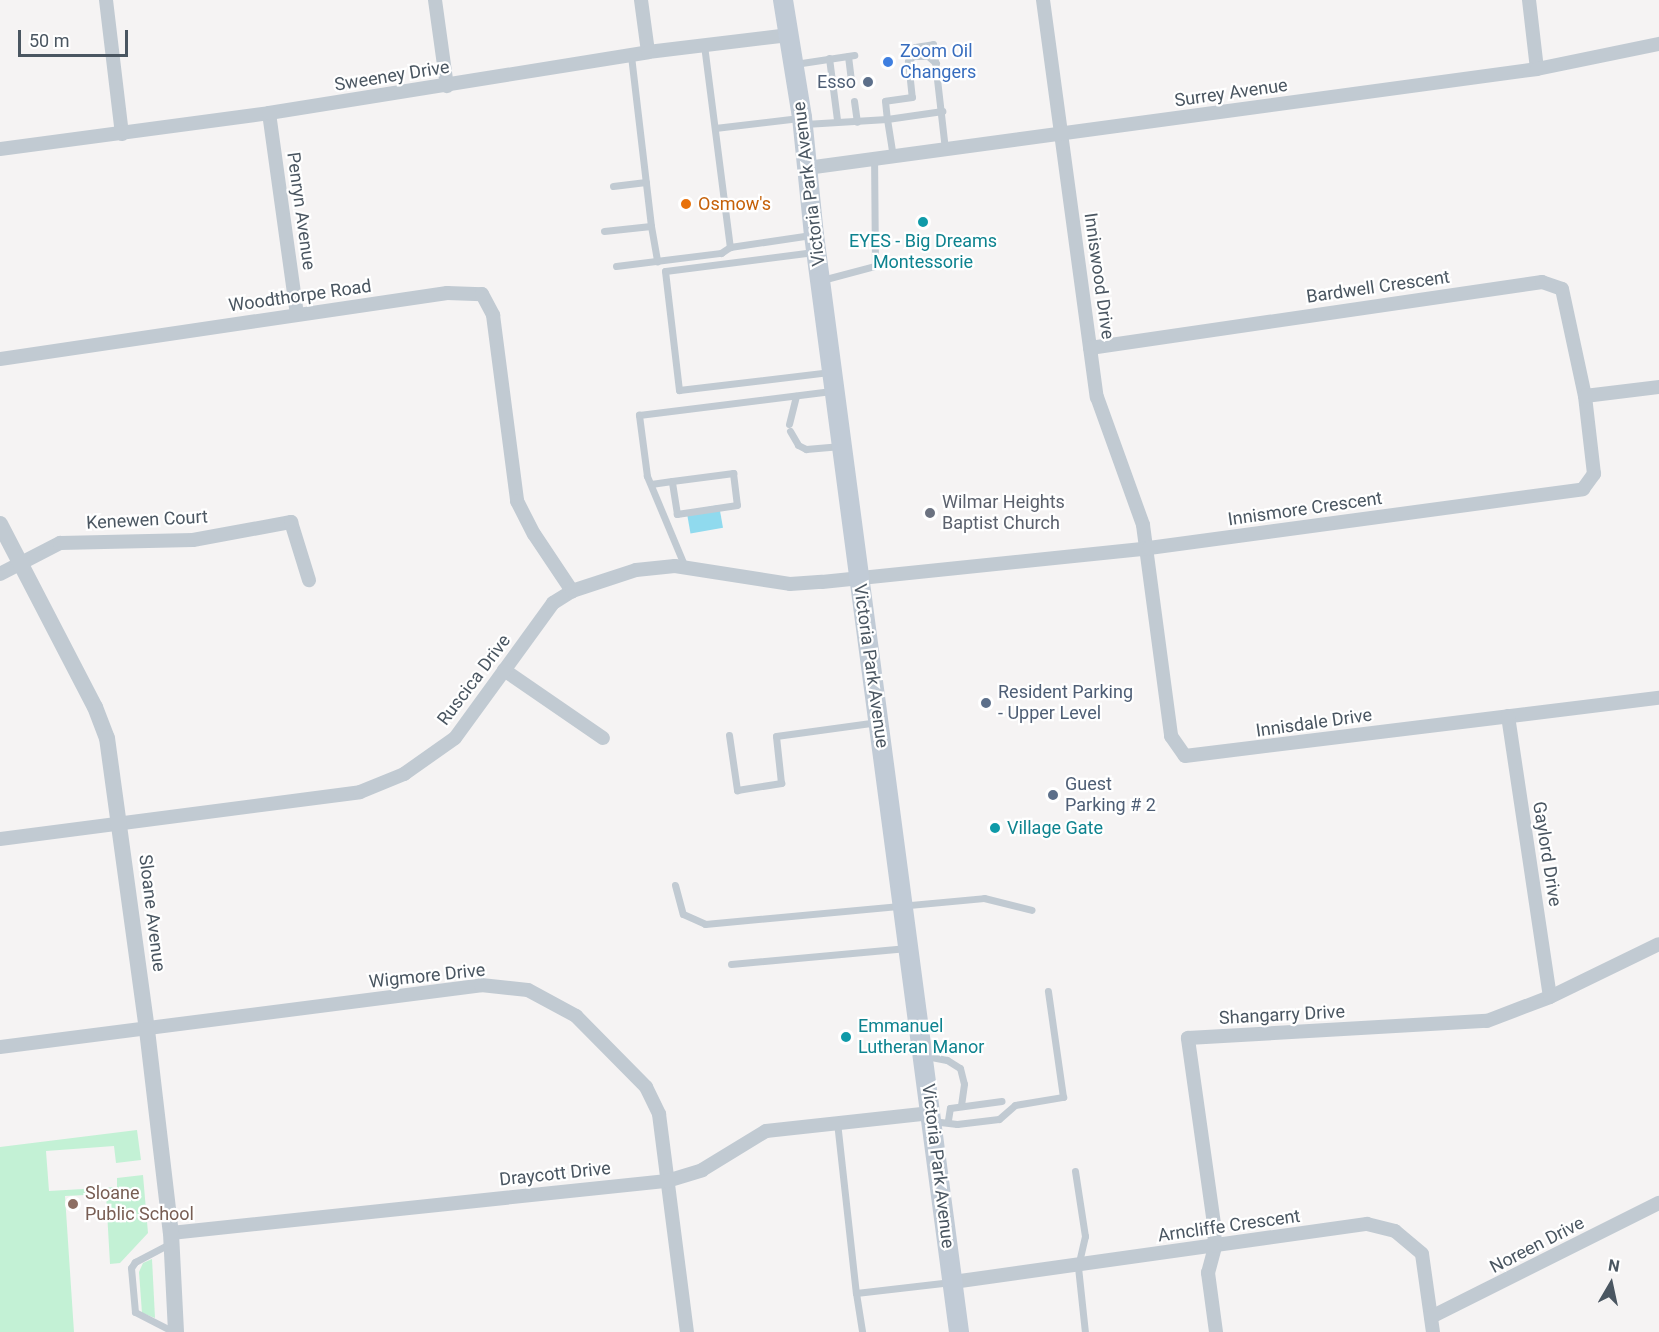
<!DOCTYPE html>
<html>
<head>
<meta charset="utf-8">
<style>
	body { margin:0 }
	#map { position:relative; width:1659px; height:1332px; overflow:hidden; background:#f5f3f3; font-family:Roboto,sans-serif }
	div>[style] { position:absolute }
	[style*='--x'] { left:calc(var(--x)*1px); top:calc(var(--y)*1px); width:calc(var(--w)*1px); rotate:calc(var(--a)*1deg) }
	.green>* { inset:0; background:#c3f1d5 }
	.water>* { inset:0; background:#90daee; transform-origin:0 0 }
	.service>* { height:7px; margin:-3.5px; padding:0 3.5px; transform-origin:3.5px; border-radius:3.5px; background:#c1cad2 }
	.minor>* { height:14px; margin:-7px; padding:0 7px; transform-origin:7px; border-radius:7px; background:#c1cad2 }
	.tertiary>* { height:16px; margin:-8px; padding:0 8px; transform-origin:8px; border-radius:8px; background:#c1cad2 }
	.secondary>* { height:20px; margin:-10px; padding:0 10px; transform-origin:10px; border-radius:10px; background:#c1cbd6 }
	.dots>* { width:16px; height:16px; translate:-50% -50%; box-sizing:border-box; border:3px solid #fff; border-radius:50% }
	span { translate:-50% -50%; white-space:nowrap; text-align:center; line-height:1.15; -webkit-text-stroke:4.5px #fff; paint-order:stroke }
	.shop-label { font-size:18px; color:#366cbe }
	.left { translate:0 -50%; text-align:left }
	.street-label { font-size:18px; color:#4a5661 }
	.service-label { font-size:18px; color:#4e5e75 }
	.right { translate:-100% -50%; text-align:right }
	.food-label { font-size:18px; color:#c56008 }
	.culture-label { font-size:18px; color:#0d838f }
	.worship-label { font-size:18px; color:#5b616d }
	.education-label { font-size:18px; color:#785e54 }
	.north { position:absolute; left:1581px; top:1254px; width:60px; height:60px; -webkit-text-stroke:4px #fff; paint-order:stroke; rotate:9deg; font-size:16px; font-weight:700; line-height:24px; text-align:center; color:#4a5661 }
	.north::after { content:''; display:block; margin:auto; width:21px; height:27px; background:#4a5661; clip-path:polygon(50% 0,100% 100%,50% 72%,0 100%) }
	.scale { position:absolute; left:18px; top:30px; width:110px; height:27px; box-sizing:border-box; border:3px solid #4a5661; border-top:0; padding-left:8px; font-size:18px; line-height:21px; white-space:nowrap; color:#4a5661; -webkit-text-stroke:4px #fff; paint-order:stroke }
</style>
</head>
<body>
<div id="map">
	<div class="green">
		<div style="clip-path:polygon(137px 1130px,141px 1160px,116px 1163px,114px 1146px,46px 1151px,49px 1191px,117px 1187px,117px 1178px,143px 1175px,148px 1233px,120px 1263px,110px 1264px,106px 1194px,65px 1196px,74px 1332px,0 1332px,0 1147px)"></div>
		<div style="clip-path:polygon(152px 1259px,155px 1318px,142px 1313px,139px 1272px,143px 1263px)"></div>
	</div>
	<div class="water">
		<div style="left:719px;top:505px;width:23px;height:33px;rotate:80deg"></div>
	</div>
	<div class="service">
		<div style="--x:704;--y:45;--w:204;--a:82.7"></div>
		<div style="--x:730;--y:247;--w:82;--a:-8.4"></div>
		<div style="--x:915;--y:47;--w:18;--a:-9"></div>
		<div style="--x:933;--y:44;--w:106;--a:83.5"></div>
		<div style="--x:848;--y:56;--w:24;--a:83"></div>
		<div style="--x:829;--y:58;--w:63;--a:82.6"></div>
		<div style="--x:936;--y:63;--w:11;--a:-139"></div>
		<div style="--x:928;--y:56;--w:15;--a:180"></div>
		<div style="--x:913;--y:56;--w:7;--a:135"></div>
		<div style="--x:908;--y:61;--w:36;--a:84"></div>
		<div style="--x:912;--y:97;--w:27;--a:172"></div>
		<div style="--x:885;--y:101;--w:18;--a:84"></div>
		<div style="--x:887;--y:119;--w:56;--a:-8.3"></div>
		<div style="--x:795;--y:64;--w:60;--a:-8.7"></div>
		<div style="--x:854;--y:101;--w:21;--a:82"></div>
		<div style="--x:805;--y:124;--w:82;--a:-3.5"></div>
		<div style="--x:887;--y:119;--w:37;--a:81"></div>
		<div style="--x:715;--y:128;--w:85;--a:-6.8"></div>
		<div style="--x:613;--y:186;--w:33;--a:-7"></div>
		<div style="--x:651;--y:226;--w:36;--a:80"></div>
		<div style="--x:604;--y:231;--w:47;--a:-6.1"></div>
		<div style="--x:651;--y:226;--w:172;--a:-96.7"></div>
		<div style="--x:814;--y:252;--w:150;--a:172.7"></div>
		<div style="--x:665;--y:271;--w:120;--a:83.3"></div>
		<div style="--x:679;--y:390;--w:151;--a:-6.8"></div>
		<div style="--x:616;--y:266;--w:106;--a:-7.1"></div>
		<div style="--x:721;--y:253;--w:11;--a:-34"></div>
		<div style="--x:822;--y:280;--w:55;--a:-14.8"></div>
		<div style="--x:875;--y:266;--w:107;--a:-90.5"></div>
		<div style="--x:789;--y:424;--w:29;--a:-76"></div>
		<div style="--x:790;--y:431;--w:16;--a:60"></div>
		<div style="--x:798;--y:445;--w:9;--a:27"></div>
		<div style="--x:806;--y:449;--w:35;--a:-5"></div>
		<div style="--x:733;--y:473;--w:32;--a:83"></div>
		<div style="--x:737;--y:505;--w:61;--a:171.5"></div>
		<div style="--x:677;--y:514;--w:33;--a:-99"></div>
		<div style="--x:672;--y:481;--w:62;--a:-7.5"></div>
		<div style="--x:651;--y:484;--w:21;--a:-8"></div>
		<div style="--x:685;--y:567;--w:99;--a:-112.7"></div>
		<div style="--x:647;--y:476;--w:62;--a:-97.5"></div>
		<div style="--x:639;--y:415;--w:194;--a:-7.1"></div>
		<div style="--x:729;--y:735;--w:56;--a:81.7"></div>
		<div style="--x:737;--y:790;--w:45;--a:-9"></div>
		<div style="--x:781;--y:783;--w:47;--a:-96.1"></div>
		<div style="--x:776;--y:736;--w:103;--a:-7.8"></div>
		<div style="--x:675;--y:885;--w:30;--a:75"></div>
		<div style="--x:683;--y:914;--w:24;--a:24"></div>
		<div style="--x:705;--y:924;--w:280;--a:-5.3"></div>
		<div style="--x:984;--y:898;--w:49;--a:14"></div>
		<div style="--x:731;--y:964;--w:177;--a:-5.2"></div>
		<div style="--x:926;--y:1056;--w:21;--a:11"></div>
		<div style="--x:947;--y:1060;--w:15;--a:32"></div>
		<div style="--x:960;--y:1068;--w:16;--a:76"></div>
		<div style="--x:964;--y:1084;--w:21;--a:98"></div>
		<div style="--x:948;--y:1120;--w:12;--a:-81"></div>
		<div style="--x:950;--y:1108;--w:52;--a:-7.7"></div>
		<div style="--x:932;--y:1121;--w:25;--a:7"></div>
		<div style="--x:957;--y:1124;--w:42;--a:-6.8"></div>
		<div style="--x:999;--y:1119;--w:21;--a:-41"></div>
		<div style="--x:1015;--y:1105;--w:49;--a:-9.5"></div>
		<div style="--x:1063;--y:1097;--w:107;--a:-98.1"></div>
		<div style="--x:837;--y:1122;--w:172;--a:83.7"></div>
		<div style="--x:856;--y:1293;--w:96;--a:-6.6"></div>
		<div style="--x:1075;--y:1171;--w:66;--a:81.3"></div>
		<div style="--x:1085;--y:1236;--w:32;--a:103"></div>
		<div style="--x:1078;--y:1267;--w:65;--a:83.9"></div>
		<div style="--x:171;--y:1243;--w:41;--a:152.2"></div>
		<div style="--x:135;--y:1262;--w:7;--a:124"></div>
		<div style="--x:131;--y:1268;--w:44;--a:84.8"></div>
		<div style="--x:135;--y:1312;--w:44;--a:27.1"></div>
		<div style="--x:856;--y:1293;--w:39;--a:81"></div>
	</div>
	<div class="minor">
		<div style="--x:106;--y:0;--w:135;--a:83.2"></div>
		<div style="--x:435;--y:0;--w:87;--a:82.1"></div>
		<div style="--x:641;--y:0;--w:52;--a:82.3"></div>
		<div style="--x:1043;--y:0;--w:401;--a:82.3"></div>
		<div style="--x:1097;--y:397;--w:136;--a:70.2"></div>
		<div style="--x:1143;--y:525;--w:213;--a:82.4"></div>
		<div style="--x:1171;--y:736;--w:24;--a:55"></div>
		<div style="--x:1185;--y:756;--w:478;--a:-7"></div>
		<div style="--x:1529;--y:0;--w:69;--a:83.4"></div>
		<div style="--x:269;--y:113;--w:203;--a:82.1"></div>
		<div style="--x:0;--y:149;--w:271;--a:-7.6"></div>
		<div style="--x:269;--y:113;--w:384;--a:-9.1"></div>
		<div style="--x:648;--y:52;--w:142;--a:-6.9"></div>
		<div style="--x:807;--y:168;--w:737;--a:-7.72"></div>
		<div style="--x:1537;--y:69;--w:125;--a:-11.6"></div>
		<div style="--x:1090;--y:348;--w:457;--a:-8.3"></div>
		<div style="--x:1542;--y:282;--w:21;--a:19"></div>
		<div style="--x:1562;--y:289;--w:109;--a:77.9"></div>
		<div style="--x:0;--y:359;--w:452;--a:-8.4"></div>
		<div style="--x:447;--y:293;--w:35;--a:2"></div>
		<div style="--x:482;--y:294;--w:24;--a:62"></div>
		<div style="--x:493;--y:315;--w:188;--a:82.6"></div>
		<div style="--x:517;--y:501;--w:37;--a:63"></div>
		<div style="--x:534;--y:534;--w:69;--a:56.3"></div>
		<div style="--x:0;--y:574;--w:68;--a:-27.3"></div>
		<div style="--x:60;--y:543;--w:133;--a:-1.3"></div>
		<div style="--x:193;--y:540;--w:100;--a:-10.4"></div>
		<div style="--x:291;--y:522;--w:61;--a:72.8"></div>
		<div style="--x:504;--y:670;--w:120;--a:34.5"></div>
		<div style="--x:1508;--y:716;--w:284;--a:81.5"></div>
		<div style="--x:0;--y:839;--w:363;--a:-7.4"></div>
		<div style="--x:360;--y:792;--w:48;--a:-22.2"></div>
		<div style="--x:404;--y:774;--w:62;--a:-35.2"></div>
		<div style="--x:455;--y:738;--w:167;--a:-54"></div>
		<div style="--x:553;--y:603;--w:22;--a:-32"></div>
		<div style="--x:572;--y:591;--w:67;--a:-18.2"></div>
		<div style="--x:636;--y:570;--w:39;--a:-6"></div>
		<div style="--x:675;--y:566;--w:116;--a:8.9"></div>
		<div style="--x:790;--y:584;--w:32;--a:-4"></div>
		<div style="--x:822;--y:582;--w:329;--a:-5.9"></div>
		<div style="--x:1149;--y:548;--w:438;--a:-7.7"></div>
		<div style="--x:1583;--y:489;--w:19;--a:-54"></div>
		<div style="--x:1594;--y:474;--w:79;--a:-96.6"></div>
		<div style="--x:1585;--y:396;--w:75;--a:-6.9"></div>
		<div style="--x:0;--y:1047;--w:485;--a:-7.3"></div>
		<div style="--x:481;--y:985;--w:47;--a:6.1"></div>
		<div style="--x:528;--y:990;--w:55;--a:28.4"></div>
		<div style="--x:576;--y:1016;--w:100;--a:45.4"></div>
		<div style="--x:646;--y:1087;--w:30;--a:64"></div>
		<div style="--x:659;--y:1114;--w:220;--a:82.7"></div>
		<div style="--x:171;--y:1233;--w:499;--a:-6"></div>
		<div style="--x:667;--y:1181;--w:37;--a:-17"></div>
		<div style="--x:702;--y:1170;--w:75;--a:-31.4"></div>
		<div style="--x:766;--y:1131;--w:166;--a:-6.2"></div>
		<div style="--x:953;--y:1282;--w:418;--a:-8"></div>
		<div style="--x:1367;--y:1224;--w:29;--a:14"></div>
		<div style="--x:1395;--y:1231;--w:35;--a:40"></div>
		<div style="--x:1422;--y:1254;--w:79;--a:82"></div>
		<div style="--x:1431;--y:1317;--w:255;--a:-26.6"></div>
		<div style="--x:1216;--y:1332;--w:60;--a:-97.7"></div>
		<div style="--x:1208;--y:1273;--w:28;--a:-75"></div>
		<div style="--x:1215;--y:1246;--w:22;--a:-93"></div>
		<div style="--x:1214;--y:1224;--w:188;--a:-98"></div>
		<div style="--x:1188;--y:1038;--w:299;--a:-3.3"></div>
		<div style="--x:1487;--y:1021;--w:67;--a:-20.9"></div>
		<div style="--x:1550;--y:997;--w:121;--a:-25.9"></div>
	</div>
	<div class="tertiary">
		<div style="--x:0;--y:524;--w:206;--a:62.6"></div>
		<div style="--x:95;--y:707;--w:33;--a:69"></div>
		<div style="--x:107;--y:738;--w:295;--a:82.2"></div>
		<div style="--x:147;--y:1030;--w:204;--a:83.3"></div>
		<div style="--x:171;--y:1233;--w:99;--a:87.1"></div>
	</div>
	<div class="secondary">
		<div style="--x:783;--y:0;--w:119;--a:80.8"></div>
		<div style="--x:802;--y:117;--w:119;--a:84.2"></div>
		<div style="--x:814;--y:235;--w:1107;--a:82.47"></div>
	</div>
	<div class="dots">
		<div style="left:888px;top:62px;background:#3f7fe0"></div>
		<div style="left:868px;top:82px;background:#5c6f8a"></div>
		<div style="left:686px;top:204px;background:#e8710a"></div>
		<div style="left:923px;top:222px;background:#0f9aa8"></div>
		<div style="left:930px;top:513px;background:#6b7280"></div>
		<div style="left:986px;top:703px;background:#5c6f8a"></div>
		<div style="left:1053px;top:795px;background:#5c6f8a"></div>
		<div style="left:995px;top:828px;background:#0f9aa8"></div>
		<div style="left:846px;top:1037px;background:#0f9aa8"></div>
		<div style="left:73px;top:1204px;background:#8d6e63"></div>
	</div>
	<div class="shop-label">
		<span class="left" style="left:900px;top:62px">Zoom Oil<br>Changers</span>
	</div>
	<div class="street-label">
		<span style="left:392px;top:76px;rotate:-9deg">Sweeney Drive</span>
		<span style="left:1231px;top:93px;rotate:-8deg">Surrey Avenue</span>
		<span style="left:809px;top:184px;rotate:-97deg">Victoria Park Avenue</span>
		<span style="left:301px;top:211px;rotate:82deg">Penryn Avenue</span>
		<span style="left:1099px;top:276px;rotate:82deg">Inniswood Drive</span>
		<span style="left:1378px;top:287px;rotate:-8deg">Bardwell Crescent</span>
		<span style="left:300px;top:296px;rotate:-8deg">Woodthorpe Road</span>
		<span style="left:1305px;top:509px;rotate:-8deg">Innismore Crescent</span>
		<span style="left:147px;top:520px;rotate:-3deg">Kenewen Court</span>
		<span style="left:871px;top:666px;rotate:82deg">Victoria Park Avenue</span>
		<span style="left:474px;top:680px;rotate:-53deg">Ruscica Drive</span>
		<span style="left:1314px;top:723px;rotate:-8deg">Innisdale Drive</span>
		<span style="left:1547px;top:854px;rotate:81deg">Gaylord Drive</span>
		<span style="left:152px;top:913px;rotate:83deg">Sloane Avenue</span>
		<span style="left:427px;top:976px;rotate:-6deg">Wigmore Drive</span>
		<span style="left:1282px;top:1015px;rotate:-3deg">Shangarry Drive</span>
		<span style="left:938px;top:1166px;rotate:83deg">Victoria Park Avenue</span>
		<span style="left:555px;top:1174px;rotate:-6deg">Draycott Drive</span>
		<span style="left:1229px;top:1226px;rotate:-8deg">Arncliffe Crescent</span>
		<span style="left:1537px;top:1245px;rotate:-27deg">Noreen Drive</span>
	</div>
	<div class="service-label">
		<span class="right" style="left:856px;top:82px">Esso</span>
		<span class="left" style="left:998px;top:703px">Resident Parking<br>- Upper Level</span>
		<span class="left" style="left:1065px;top:795px">Guest<br>Parking # 2</span>
	</div>
	<div class="food-label">
		<span class="left" style="left:698px;top:204px">Osmow's</span>
	</div>
	<div class="culture-label">
		<span style="left:923px;top:252px">EYES - Big Dreams<br>Montessorie</span>
		<span class="left" style="left:1007px;top:828px">Village Gate</span>
		<span class="left" style="left:858px;top:1037px">Emmanuel<br>Lutheran Manor</span>
	</div>
	<div class="worship-label">
		<span class="left" style="left:942px;top:513px">Wilmar Heights<br>Baptist Church</span>
	</div>
	<div class="education-label">
		<span class="left" style="left:85px;top:1204px">Sloane<br>Public School</span>
	</div>
	<div class="north">N</div>
	<div class="scale">50 m</div>
</div>
</body>
</html>
